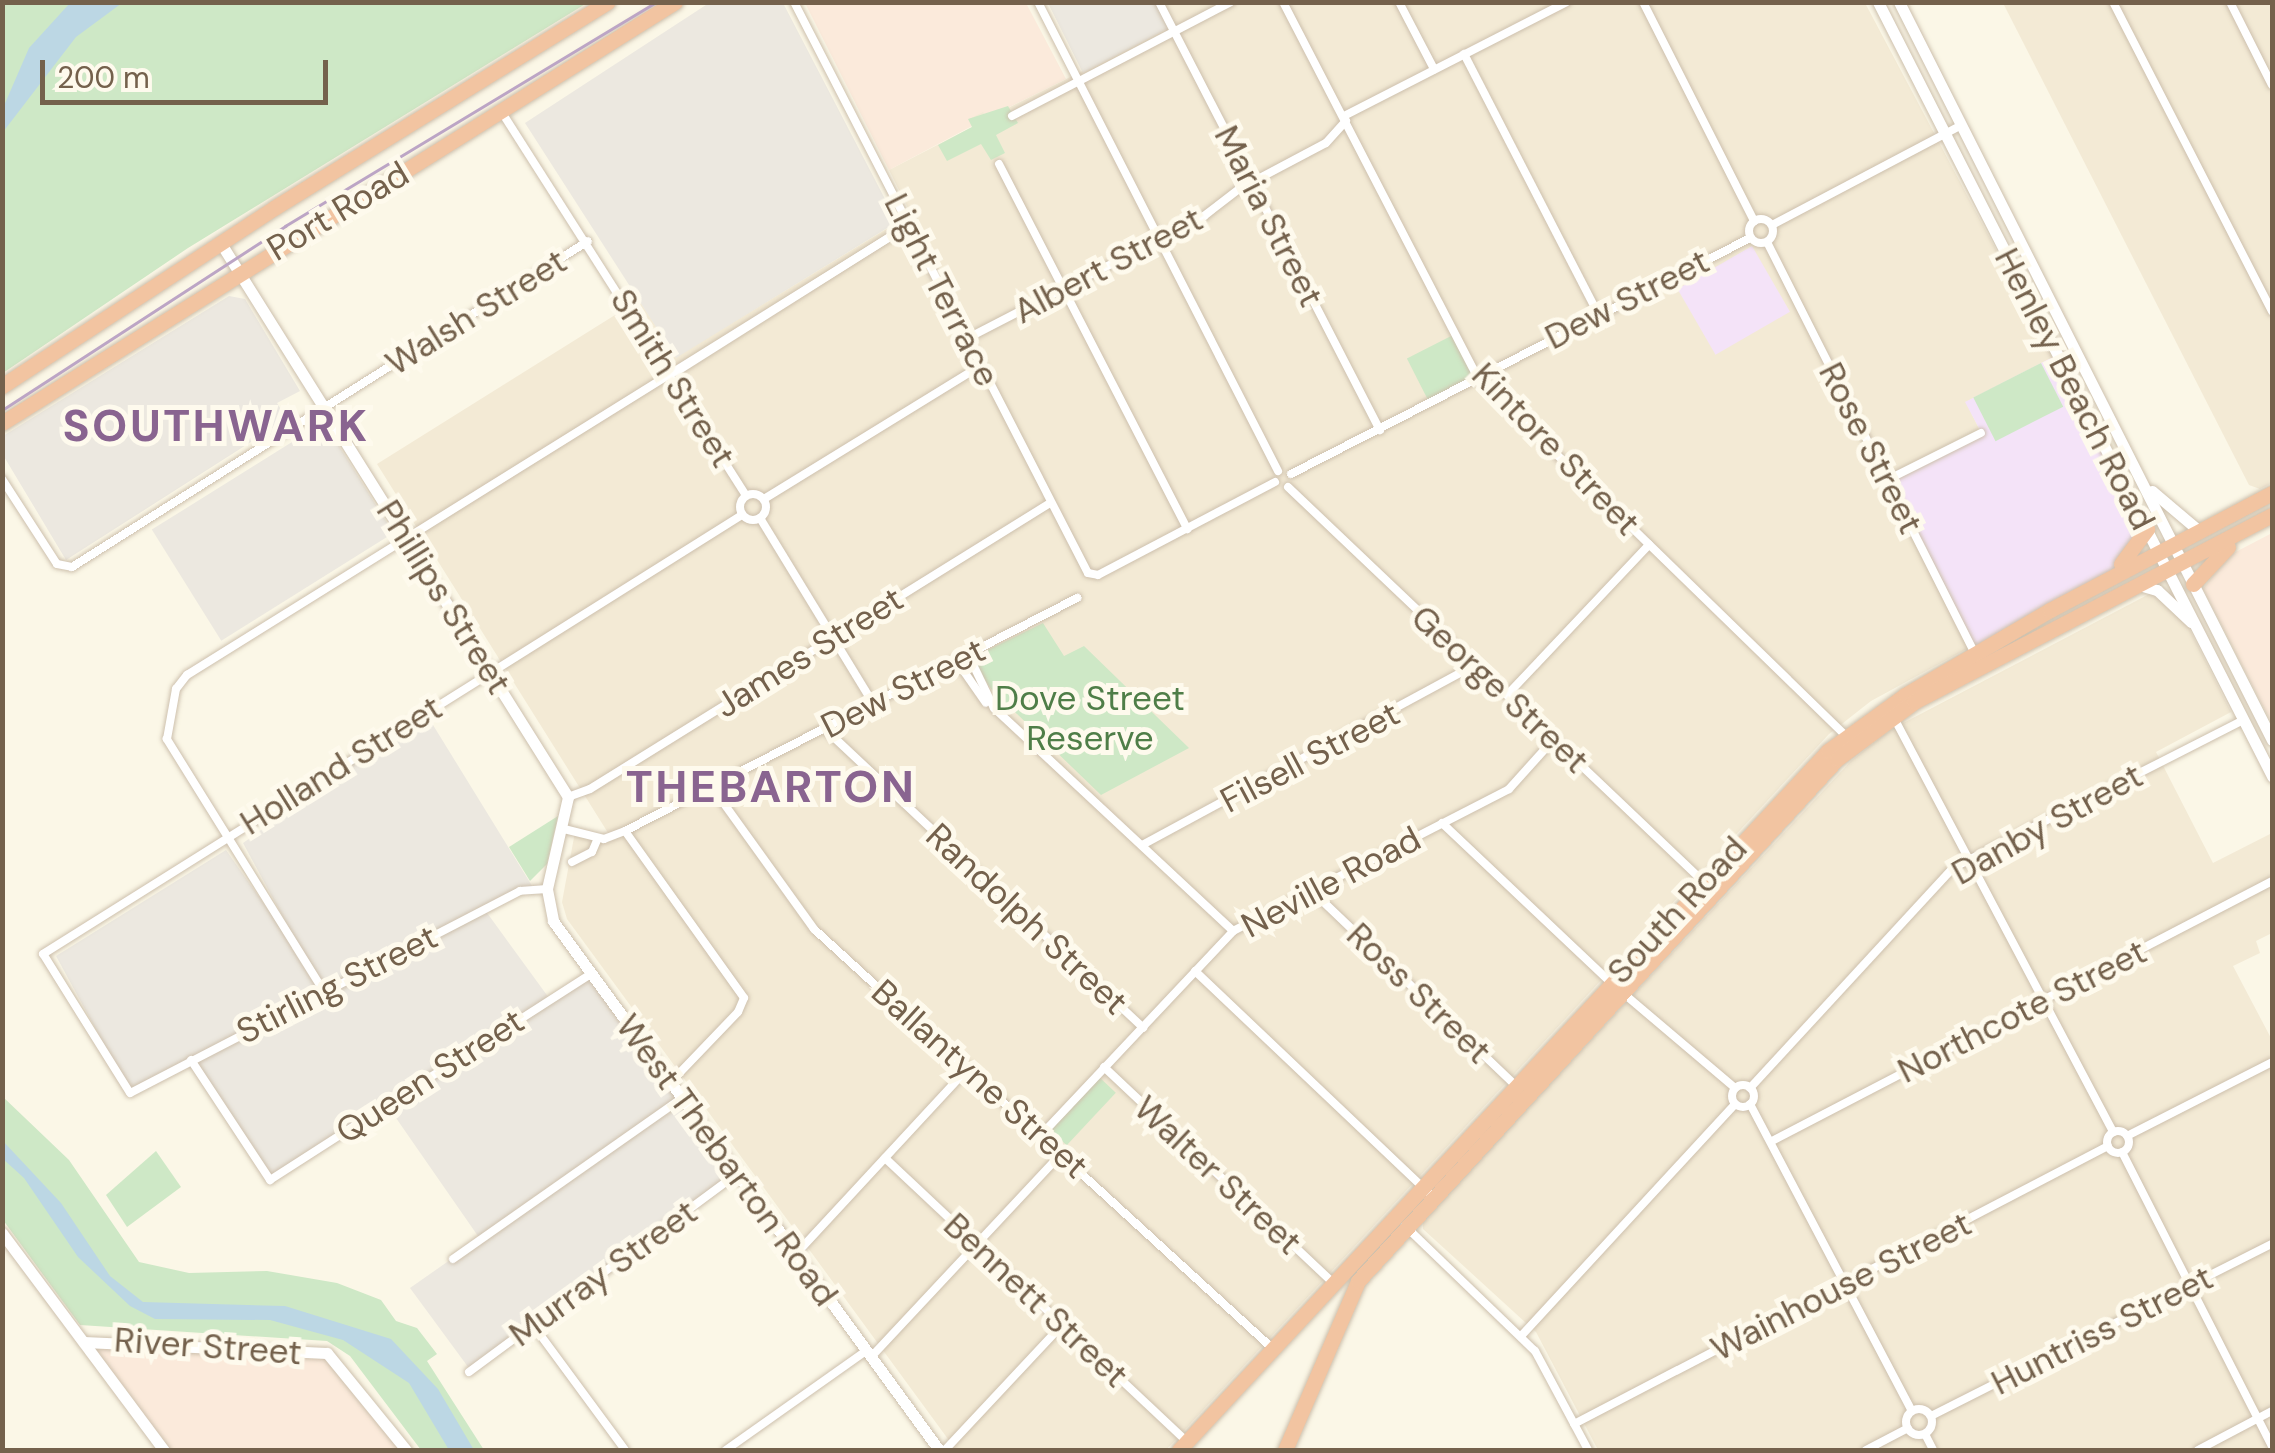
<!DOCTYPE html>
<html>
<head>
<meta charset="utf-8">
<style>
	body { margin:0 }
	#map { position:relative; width:2275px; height:1453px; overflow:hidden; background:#fbf7e7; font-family:"DM Sans",sans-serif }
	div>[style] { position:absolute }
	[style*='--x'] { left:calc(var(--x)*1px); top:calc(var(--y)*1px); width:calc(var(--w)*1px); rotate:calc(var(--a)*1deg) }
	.residential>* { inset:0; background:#f3ead5 }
	.commercial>* { inset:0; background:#fbeadb }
	.industrial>* { inset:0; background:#ece8e0; transform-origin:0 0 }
	.education>* { inset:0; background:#f4e3f8; transform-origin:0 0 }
	.green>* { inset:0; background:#cee8c6; transform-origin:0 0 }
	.water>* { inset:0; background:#bcd7e4 }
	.roads { filter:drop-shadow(0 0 2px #cdc0ad) drop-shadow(0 0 2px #cdc0ad) }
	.street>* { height:8px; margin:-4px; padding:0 4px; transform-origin:4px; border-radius:4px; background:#fff }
	.street>.ring { margin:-4px; padding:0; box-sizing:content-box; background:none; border:8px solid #fff; border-radius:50% }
	.secondary>* { height:11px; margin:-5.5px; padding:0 5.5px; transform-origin:5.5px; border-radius:5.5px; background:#fff }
	.highway>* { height:15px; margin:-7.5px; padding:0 7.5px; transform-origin:7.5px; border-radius:7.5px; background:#f2c4a1 }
	.tram>* { height:2.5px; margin:-1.25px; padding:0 1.25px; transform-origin:1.25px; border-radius:1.25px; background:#bca5c5 }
	span { translate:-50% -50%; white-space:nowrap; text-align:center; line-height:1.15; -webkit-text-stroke:10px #fefaed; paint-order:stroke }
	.street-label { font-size:35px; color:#74614c }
	.park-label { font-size:35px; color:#4f7e48 }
	.district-label { font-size:45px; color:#896490; font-weight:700; letter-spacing:2.5px }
	.frame { position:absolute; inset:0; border:5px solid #74614c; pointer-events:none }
	.scale { position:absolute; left:40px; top:60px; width:288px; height:45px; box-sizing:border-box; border:5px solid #74614c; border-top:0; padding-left:12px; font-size:30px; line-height:35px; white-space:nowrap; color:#74614c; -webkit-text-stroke:8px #fefaed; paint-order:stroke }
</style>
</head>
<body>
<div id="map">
	<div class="residential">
		<div style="clip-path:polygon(1156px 3px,1865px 3px,2053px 357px,1966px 402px,1981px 433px,1972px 646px,1871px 701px,1829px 734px,1166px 1450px,956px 1450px,567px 919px,562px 902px,575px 832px,610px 836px,377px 464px,639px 300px,676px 357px,911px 214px,889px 170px,972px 127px,968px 119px,983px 111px,988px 118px,1169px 28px)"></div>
		<div style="clip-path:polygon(2003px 3px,2272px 3px,2272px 483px,2260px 489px,2249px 485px)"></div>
		<div style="clip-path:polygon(2153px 592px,2188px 626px,2231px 712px,2156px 752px,2213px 863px,2272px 833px,2272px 933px,2256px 941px,2260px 953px,2233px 966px,2272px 1040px,2272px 1450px,1598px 1450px,1536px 1332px,1423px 1229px,1423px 1220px,1851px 761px,1890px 730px)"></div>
	</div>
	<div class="commercial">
		<div style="clip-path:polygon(805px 3px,1026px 3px,1066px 79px,987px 118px,983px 112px,969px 119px,972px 126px,889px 170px)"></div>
		<div style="clip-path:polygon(2272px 533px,2272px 724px,2203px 589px,2228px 556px)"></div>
		<div style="clip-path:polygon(84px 1342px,327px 1353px,406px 1450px,164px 1450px)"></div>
	</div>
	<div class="industrial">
		<div style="clip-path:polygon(709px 3px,783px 3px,897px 222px,676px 358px,525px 123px)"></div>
		<div style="clip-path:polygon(1048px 3px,1156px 3px,1169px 28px,1083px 73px)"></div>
		<div style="clip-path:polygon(229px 296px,245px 299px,300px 391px,277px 403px,287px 419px,66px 560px,3px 455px,3px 436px)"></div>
		<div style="left:324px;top:422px;width:131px;height:203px;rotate:58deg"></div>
		<div style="clip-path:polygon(425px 712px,534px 889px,485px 910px,549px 998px,591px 974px,737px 1174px,471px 1371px,410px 1288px,480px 1239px,387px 1105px,270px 1180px,191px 1061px,130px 1092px,56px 956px,226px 850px,316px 978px,243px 843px)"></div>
	</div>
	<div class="education">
		<div style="left:1752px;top:246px;width:76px;height:86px;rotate:60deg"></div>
		<div style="clip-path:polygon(2057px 355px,2147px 529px,2108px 578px,1976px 654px,1887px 480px,1981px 432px,1965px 402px)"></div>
	</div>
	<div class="green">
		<div style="clip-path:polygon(2px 3px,587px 3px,188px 248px,3px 373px)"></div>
		<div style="clip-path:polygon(1008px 106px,1018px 123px,996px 135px,1005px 153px,991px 160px,981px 144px,947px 161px,938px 145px,972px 127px,968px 119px)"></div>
		<div style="left:1455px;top:334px;width:48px;height:54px;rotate:63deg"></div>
		<div style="left:2041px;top:363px;width:49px;height:76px;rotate:63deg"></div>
		<div style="clip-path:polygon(1043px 623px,1064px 656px,1084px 646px,1189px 748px,1101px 795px,991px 689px,971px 658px)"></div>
		<div style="clip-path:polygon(558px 816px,547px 864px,530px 881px,509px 847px)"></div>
		<div style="left:1099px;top:1077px;width:23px;height:72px;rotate:43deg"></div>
		<div style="clip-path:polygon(2px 1096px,69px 1160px,139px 1262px,189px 1273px,267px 1271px,337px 1283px,381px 1300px,396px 1321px,417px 1328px,437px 1354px,427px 1361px,484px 1450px,421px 1450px,350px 1356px,327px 1341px,80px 1325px,3px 1220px)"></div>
		<div style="clip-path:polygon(156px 1151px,181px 1187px,127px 1227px,106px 1195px)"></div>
	</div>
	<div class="water">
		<div style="clip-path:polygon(70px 3px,122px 3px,76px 37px,3px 132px,3px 108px,29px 48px)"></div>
		<div style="clip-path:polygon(2px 1140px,61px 1203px,110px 1276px,143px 1302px,285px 1306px,391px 1339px,438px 1389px,474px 1450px,449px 1450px,409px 1383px,343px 1340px,270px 1320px,155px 1319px,130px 1306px,78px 1257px,24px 1178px,3px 1159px)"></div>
	</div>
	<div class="roads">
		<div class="street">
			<div style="--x:794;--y:2;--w:642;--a:62.76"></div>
			<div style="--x:1088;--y:573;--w:10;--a:11"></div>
			<div style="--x:1098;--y:575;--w:200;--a:-27.7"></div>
			<div style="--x:1038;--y:2;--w:527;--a:62.9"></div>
			<div style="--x:1159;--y:2;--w:482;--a:62.7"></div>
			<div style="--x:1283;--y:2;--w:422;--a:62.6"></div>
			<div style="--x:1477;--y:377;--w:515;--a:44.21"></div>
			<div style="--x:1399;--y:2;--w:76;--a:62.4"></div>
			<div style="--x:1643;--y:2;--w:246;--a:63.1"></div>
			<div style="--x:2113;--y:2;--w:348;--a:62.8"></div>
			<div style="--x:2230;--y:2;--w:93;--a:63.2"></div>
			<div style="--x:1464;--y:54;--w:292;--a:62.7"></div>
			<div style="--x:501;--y:111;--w:456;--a:57.5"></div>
			<div style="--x:1012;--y:116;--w:247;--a:-27.5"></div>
			<div style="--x:1344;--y:116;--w:250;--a:-27.1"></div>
			<div style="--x:999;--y:164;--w:411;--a:62.7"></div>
			<div class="ring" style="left:1749px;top:219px;width:16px;height:16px"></div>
			<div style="--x:1772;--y:225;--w:215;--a:-27.8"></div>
			<div style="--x:1767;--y:242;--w:461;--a:63.2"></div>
			<div style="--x:966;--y:339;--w:268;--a:-27.3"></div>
			<div style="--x:1204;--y:216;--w:44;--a:-37.6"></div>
			<div style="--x:1239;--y:189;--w:98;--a:-27.9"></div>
			<div style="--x:1326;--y:143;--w:30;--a:-48"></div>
			<div style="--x:676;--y:372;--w:271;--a:-32.3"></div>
			<div style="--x:1291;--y:474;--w:516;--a:-27.21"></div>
			<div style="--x:2;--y:479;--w:101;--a:57.1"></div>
			<div style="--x:57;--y:564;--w:15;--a:11"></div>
			<div style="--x:72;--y:567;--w:610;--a:-32.28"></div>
			<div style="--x:1887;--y:480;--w:105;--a:-26.6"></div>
			<div style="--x:1288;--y:487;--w:578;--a:43.53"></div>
			<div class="ring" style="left:740px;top:494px;width:18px;height:18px"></div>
			<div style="--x:764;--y:499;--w:254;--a:-31.6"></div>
			<div style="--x:760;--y:518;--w:217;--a:58.6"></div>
			<div style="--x:968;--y:654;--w:60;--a:64.3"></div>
			<div style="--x:994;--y:708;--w:327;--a:43"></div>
			<div style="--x:956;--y:660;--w:52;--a:55.1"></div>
			<div style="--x:1507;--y:695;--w:207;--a:-46.6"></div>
			<div style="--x:1893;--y:716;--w:471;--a:62.1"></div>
			<div style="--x:824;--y:728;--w:438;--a:43.2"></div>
			<div style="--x:712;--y:787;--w:175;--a:54.3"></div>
			<div style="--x:814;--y:929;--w:621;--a:42.45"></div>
			<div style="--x:568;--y:797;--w:23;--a:-20"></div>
			<div style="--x:590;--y:789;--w:542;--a:-31.87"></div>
			<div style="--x:1442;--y:823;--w:231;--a:43.4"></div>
			<div style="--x:1610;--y:982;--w:164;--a:40.3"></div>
			<div style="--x:564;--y:829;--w:41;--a:14"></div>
			<div style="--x:604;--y:839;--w:22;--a:-21"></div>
			<div style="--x:625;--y:831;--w:509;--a:-27.27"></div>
			<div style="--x:625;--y:831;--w:205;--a:54.5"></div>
			<div style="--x:744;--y:998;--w:15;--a:113"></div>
			<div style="--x:738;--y:1012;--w:98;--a:133.8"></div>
			<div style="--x:1142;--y:845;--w:379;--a:-28.4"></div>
			<div style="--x:572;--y:862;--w:22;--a:-27"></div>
			<div style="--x:592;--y:852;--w:15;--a:-67"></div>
			<div style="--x:547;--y:889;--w:27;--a:176"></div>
			<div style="--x:520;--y:891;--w:439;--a:152.6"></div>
			<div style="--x:130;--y:1093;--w:164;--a:-122"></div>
			<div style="--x:43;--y:954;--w:825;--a:-32.13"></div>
			<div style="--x:1312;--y:891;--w:285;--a:43.7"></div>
			<div style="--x:1195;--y:971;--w:327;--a:43.5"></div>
			<div style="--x:323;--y:990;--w:296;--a:-121.9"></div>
			<div style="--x:167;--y:739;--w:51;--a:-79.8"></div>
			<div style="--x:176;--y:689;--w:18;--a:-52"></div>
			<div style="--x:187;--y:675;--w:851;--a:-31.93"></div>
			<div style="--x:191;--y:1060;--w:144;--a:56.6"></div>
			<div style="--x:270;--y:1180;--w:381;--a:-32.7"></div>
			<div style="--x:1104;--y:1067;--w:315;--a:43.3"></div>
			<div class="ring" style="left:1732px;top:1085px;width:14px;height:14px"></div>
			<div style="--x:1750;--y:1088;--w:299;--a:-47.3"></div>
			<div style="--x:1953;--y:868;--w:326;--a:-27"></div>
			<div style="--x:1750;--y:1104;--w:347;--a:62.2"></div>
			<div class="ring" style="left:2107px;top:1131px;width:14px;height:14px"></div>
			<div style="--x:1042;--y:1134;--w:279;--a:-46.7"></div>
			<div style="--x:1233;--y:931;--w:310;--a:-27.2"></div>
			<div style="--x:1509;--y:789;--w:67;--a:-48"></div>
			<div style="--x:2127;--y:1136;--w:163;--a:-27"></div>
			<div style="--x:1772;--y:1141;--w:564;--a:-27.47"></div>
			<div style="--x:2122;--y:1152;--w:330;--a:63"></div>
			<div style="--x:885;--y:1158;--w:415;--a:43.2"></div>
			<div style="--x:1405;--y:1226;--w:180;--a:43.9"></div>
			<div style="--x:1535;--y:1351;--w:112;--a:61.8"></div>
			<div style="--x:795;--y:1255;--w:256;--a:-47.2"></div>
			<div style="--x:453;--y:1259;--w:280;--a:-35.1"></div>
			<div style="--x:533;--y:1325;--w:155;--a:53.6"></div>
			<div style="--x:1522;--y:1335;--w:314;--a:-47.3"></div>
			<div style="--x:872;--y:1356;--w:278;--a:-46.9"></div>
			<div style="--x:469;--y:1372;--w:333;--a:-36.5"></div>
			<div class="ring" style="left:1906px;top:1409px;width:18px;height:18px"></div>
			<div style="--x:1931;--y:1416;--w:382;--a:-26.8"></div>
			<div style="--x:1574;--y:1424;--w:602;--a:-27.5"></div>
			<div style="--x:1925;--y:1434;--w:18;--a:63"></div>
			<div style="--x:726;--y:1450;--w:173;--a:-35.3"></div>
			<div style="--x:945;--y:1450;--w:174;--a:-46.9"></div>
			<div style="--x:1866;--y:1450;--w:47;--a:-27.6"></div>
			<div style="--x:2198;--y:1450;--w:84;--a:-27.8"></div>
		</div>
		<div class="secondary">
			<div style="--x:1878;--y:2;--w:869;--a:63.02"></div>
			<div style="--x:1899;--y:2;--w:827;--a:63.19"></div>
			<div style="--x:220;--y:242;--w:655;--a:57.91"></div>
			<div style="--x:568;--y:797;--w:94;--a:102.9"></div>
			<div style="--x:547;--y:889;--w:33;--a:79"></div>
			<div style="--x:553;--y:921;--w:655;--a:53.88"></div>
			<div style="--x:2152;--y:491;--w:60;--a:40.3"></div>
			<div style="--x:2139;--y:585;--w:19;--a:16"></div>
			<div style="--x:2157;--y:590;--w:47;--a:43.3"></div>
			<div style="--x:2;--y:1233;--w:271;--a:53.3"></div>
			<div style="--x:84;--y:1342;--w:243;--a:2.6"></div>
			<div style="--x:327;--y:1353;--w:125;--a:50.8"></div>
		</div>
		<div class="highway">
			<div style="--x:2;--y:386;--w:325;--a:-33.2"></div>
			<div style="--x:274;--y:208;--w:392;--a:-31.7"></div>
			<div style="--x:2;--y:423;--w:794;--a:-32.03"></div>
			<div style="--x:2121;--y:564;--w:44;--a:-53.4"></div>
			<div style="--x:2193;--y:584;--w:51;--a:-46.6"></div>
			<div style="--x:1179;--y:1450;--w:954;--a:-47.12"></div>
			<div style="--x:1828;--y:751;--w:95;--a:-36"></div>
			<div style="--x:1905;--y:695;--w:168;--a:-30.4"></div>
			<div style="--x:2050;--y:610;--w:251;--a:-27.8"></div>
			<div style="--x:1285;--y:1450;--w:184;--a:-66.6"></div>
			<div style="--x:1358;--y:1281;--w:708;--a:-47.46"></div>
			<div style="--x:1837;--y:759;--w:96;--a:-36.5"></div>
			<div style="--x:1914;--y:702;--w:404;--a:-27.6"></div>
		</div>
	</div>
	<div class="tram">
		<div style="--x:2;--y:410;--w:338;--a:-33"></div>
		<div style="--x:285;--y:226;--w:433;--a:-31.1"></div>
	</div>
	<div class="street-label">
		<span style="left:338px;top:211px;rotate:-31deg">Port Road</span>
		<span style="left:1269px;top:216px;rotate:63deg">Maria Street</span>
		<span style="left:1108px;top:265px;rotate:-28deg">Albert Street</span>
		<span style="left:942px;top:290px;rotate:63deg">Light Terrace</span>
		<span style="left:1627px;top:299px;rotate:-27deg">Dew Street</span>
		<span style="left:476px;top:312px;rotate:-32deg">Walsh Street</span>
		<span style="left:673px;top:378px;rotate:58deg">Smith Street</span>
		<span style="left:2075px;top:389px;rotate:63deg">Henley Beach Road</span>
		<span style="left:1871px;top:448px;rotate:63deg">Rose Street</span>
		<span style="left:1556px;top:449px;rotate:46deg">Kintore Street</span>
		<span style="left:444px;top:597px;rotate:58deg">Phillips Street</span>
		<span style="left:809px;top:652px;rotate:-32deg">James Street</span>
		<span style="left:903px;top:688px;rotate:-27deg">Dew Street</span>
		<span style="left:1500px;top:689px;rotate:43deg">George Street</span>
		<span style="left:1310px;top:757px;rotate:-28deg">Filsell Street</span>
		<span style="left:341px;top:765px;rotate:-32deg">Holland Street</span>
		<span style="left:2047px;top:824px;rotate:-29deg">Danby Street</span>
		<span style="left:1331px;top:882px;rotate:-28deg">Neville Road</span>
		<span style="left:1677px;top:910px;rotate:-47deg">South Road</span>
		<span style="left:1027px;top:919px;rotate:43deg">Randolph Street</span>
		<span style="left:337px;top:984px;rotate:-27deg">Stirling Street</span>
		<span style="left:1419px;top:993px;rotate:44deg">Ross Street</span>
		<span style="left:2022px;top:1011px;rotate:-27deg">Northcote Street</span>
		<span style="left:430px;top:1076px;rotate:-33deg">Queen Street</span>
		<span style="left:980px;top:1079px;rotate:42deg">Ballantyne Street</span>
		<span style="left:727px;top:1160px;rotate:54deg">West Thebarton Road</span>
		<span style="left:1218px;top:1175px;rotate:43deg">Walter Street</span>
		<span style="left:603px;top:1273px;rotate:-36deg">Murray Street</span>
		<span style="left:1841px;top:1286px;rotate:-27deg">Wainhouse Street</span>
		<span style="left:1036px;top:1300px;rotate:43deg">Bennett Street</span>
		<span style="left:2102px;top:1330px;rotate:-27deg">Huntriss Street</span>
		<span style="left:208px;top:1346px;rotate:4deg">River Street</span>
	</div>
	<div class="park-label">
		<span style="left:1090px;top:718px">Dove Street<br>Reserve</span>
	</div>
	<div class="district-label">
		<span style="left:216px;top:426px">SOUTHWARK</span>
		<span style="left:771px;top:787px">THEBARTON</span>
	</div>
	<div class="frame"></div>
	<div class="scale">200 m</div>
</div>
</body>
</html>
